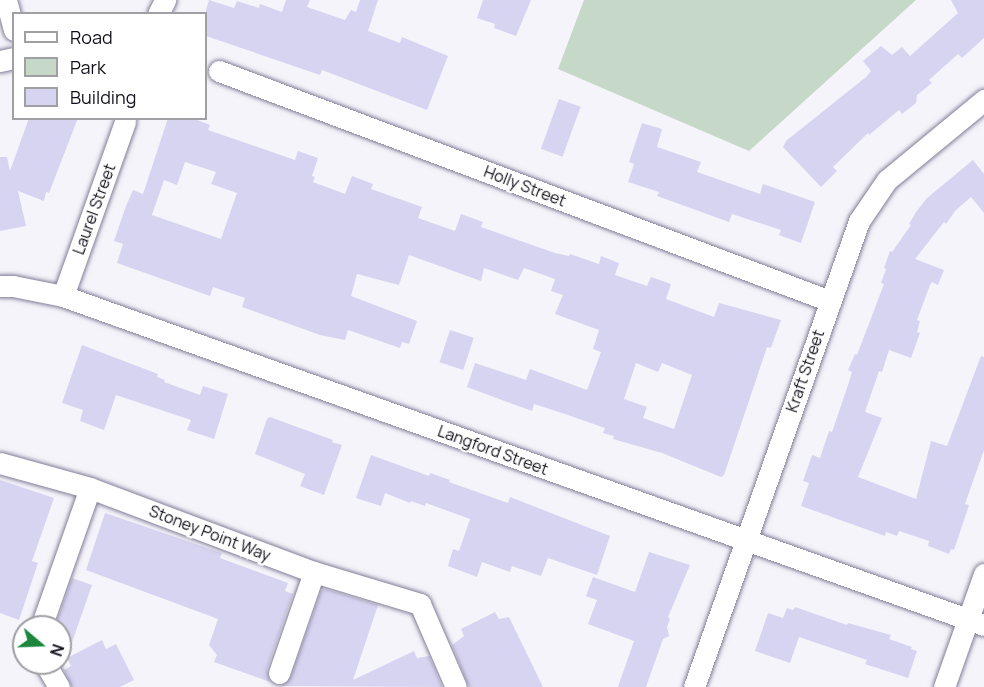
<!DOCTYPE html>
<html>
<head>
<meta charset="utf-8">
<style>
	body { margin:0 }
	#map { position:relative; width:984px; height:687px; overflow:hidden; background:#f5f4fa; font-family:Manrope,sans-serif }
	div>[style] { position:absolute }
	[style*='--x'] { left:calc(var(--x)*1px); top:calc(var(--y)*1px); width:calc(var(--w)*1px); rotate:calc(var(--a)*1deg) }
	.green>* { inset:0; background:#c6d9c8 }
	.building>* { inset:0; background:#d7d4f1; transform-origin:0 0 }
	.roads { filter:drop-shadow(0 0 2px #817d98) drop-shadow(0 0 2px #817d98) }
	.minor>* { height:21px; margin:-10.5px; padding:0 10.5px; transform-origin:10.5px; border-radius:10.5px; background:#fff }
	span { translate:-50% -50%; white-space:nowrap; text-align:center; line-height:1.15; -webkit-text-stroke:4.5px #fff; paint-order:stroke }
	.street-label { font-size:16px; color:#12101a }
	.legend { position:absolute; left:12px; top:12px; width:195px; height:108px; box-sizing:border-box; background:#fff; border:2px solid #a09fa3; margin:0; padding:8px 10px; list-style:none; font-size:18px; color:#12101a }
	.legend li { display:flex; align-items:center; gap:12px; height:30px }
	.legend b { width:30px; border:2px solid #a09fa3 }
	.north { position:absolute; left:12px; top:615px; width:60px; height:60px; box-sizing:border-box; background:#fff; border:2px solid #a09fa3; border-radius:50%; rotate:109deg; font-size:16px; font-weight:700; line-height:24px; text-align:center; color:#12101a }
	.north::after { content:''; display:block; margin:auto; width:21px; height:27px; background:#1c863d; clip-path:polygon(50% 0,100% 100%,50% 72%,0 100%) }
</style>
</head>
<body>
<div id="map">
	<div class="green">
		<div style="clip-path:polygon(584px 0,916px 0,749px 151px,558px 69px)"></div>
	</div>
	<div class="building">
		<div style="clip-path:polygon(209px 0,234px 8px,237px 1px,259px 8px,260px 4px,282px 12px,286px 0,310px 0,307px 7px,345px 20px,351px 10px,356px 12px,360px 0,378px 0,368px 31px,400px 43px,402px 37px,448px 56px,427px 110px,322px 70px,320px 75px,206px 36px,206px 10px)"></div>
		<div style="clip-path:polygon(483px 0,531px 0,516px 36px,494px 28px,495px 24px,477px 18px)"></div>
		<div style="clip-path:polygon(951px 0,984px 0,984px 38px,962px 58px,958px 54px,929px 80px,932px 83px,917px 95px,916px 103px,902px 114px,899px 110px,869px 135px,868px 133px,833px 167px,837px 171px,821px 187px,783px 147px,786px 141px,866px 77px,871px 71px,863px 61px,881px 46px,892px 55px,902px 47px,910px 56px,958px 13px)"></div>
		<div style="left:559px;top:99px;width:23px;height:53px;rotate:20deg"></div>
		<div style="clip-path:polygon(29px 118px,78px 118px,49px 193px,46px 192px,44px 201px,18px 191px,26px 226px,0 231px,0 157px,7px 157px,10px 171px)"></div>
		<div style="clip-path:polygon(evenodd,168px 118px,192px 118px,210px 125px,208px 130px,295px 160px,298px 151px,318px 158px,312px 176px,315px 177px,313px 182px,345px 194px,352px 176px,373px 184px,371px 189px,422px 207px,418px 218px,455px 231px,461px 214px,483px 222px,481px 227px,555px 253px,569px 256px,570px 254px,599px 264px,601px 256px,619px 263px,615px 275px,647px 286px,651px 277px,671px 284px,666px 299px,714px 317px,719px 303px,781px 320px,771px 348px,767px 347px,724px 475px,721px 477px,662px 453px,613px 439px,614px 436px,603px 433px,605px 428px,565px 414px,534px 404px,532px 411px,467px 387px,475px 363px,526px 380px,530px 369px,587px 390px,601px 352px,593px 349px,599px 330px,555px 314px,563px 295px,551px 291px,555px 279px,524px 268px,518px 280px,484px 268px,481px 281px,409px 255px,399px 285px,357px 274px,351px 296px,417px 321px,409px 344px,402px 342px,400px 348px,348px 330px,345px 340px,320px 335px,242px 307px,245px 298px,213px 287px,210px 296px,117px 263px,123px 244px,114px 241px,126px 206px,133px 190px,143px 194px,168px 118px,185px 162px,216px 172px,211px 184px,237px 193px,221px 239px,152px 215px,164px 180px,177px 185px,185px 162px,168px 118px,636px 363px,658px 372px,662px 363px,692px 375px,674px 429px,643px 418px,647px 407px,624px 399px,636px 363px)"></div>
		<div style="clip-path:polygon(642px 123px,662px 129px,657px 147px,701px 162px,697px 172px,700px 173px,760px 194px,763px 184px,815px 202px,801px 243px,779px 235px,781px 230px,732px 214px,729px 222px,657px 196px,659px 192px,628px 182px,634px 164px,629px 162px)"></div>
		<div style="clip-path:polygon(973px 160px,984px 174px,984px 213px,971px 197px,956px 210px,946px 224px,944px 222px,915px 259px,944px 270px,938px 285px,932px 282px,930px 285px,917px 320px,920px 321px,917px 332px,920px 333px,911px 358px,889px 350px,882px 372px,879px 371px,865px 412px,882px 418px,858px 477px,916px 499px,931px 441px,947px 446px,981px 356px,984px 357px,984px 450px,965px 504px,969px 505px,954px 550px,951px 549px,949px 554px,928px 546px,929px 541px,899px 531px,897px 536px,886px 532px,885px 536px,801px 506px,809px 483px,803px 481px,812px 455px,820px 458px,829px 431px,832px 432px,848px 385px,852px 372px,848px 370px,855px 354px,857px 355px,884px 284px,881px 283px,886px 269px,884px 268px,890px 251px,892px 252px,911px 225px,909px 224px,916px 212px,927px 198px)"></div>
		<div style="left:450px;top:330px;width:25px;height:34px;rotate:18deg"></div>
		<div style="clip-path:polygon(82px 345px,158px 374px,157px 377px,165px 380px,164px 382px,200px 395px,203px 386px,228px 394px,214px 439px,187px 430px,191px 420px,116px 395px,104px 430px,80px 421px,83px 410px,62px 403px)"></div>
		<div style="clip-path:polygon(270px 417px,333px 440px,332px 442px,342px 445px,324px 495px,300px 486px,305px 474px,255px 454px,267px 419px)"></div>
		<div style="clip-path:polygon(371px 455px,429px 476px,430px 473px,450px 480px,449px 482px,508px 503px,510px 497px,610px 536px,597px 575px,548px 558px,541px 576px,512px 566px,510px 572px,482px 562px,477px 577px,448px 566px,453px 549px,459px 551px,470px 519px,426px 503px,425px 506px,411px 501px,410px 503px,385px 493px,381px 506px,356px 498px)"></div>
		<div style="clip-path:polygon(0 480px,54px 498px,32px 561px,38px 563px,19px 620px,0 613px)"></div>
		<div style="clip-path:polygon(105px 513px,222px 553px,220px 558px,288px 583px,285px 591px,293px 594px,267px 669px,270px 682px,214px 662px,217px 655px,209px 645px,218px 619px,86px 570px)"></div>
		<div style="clip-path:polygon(649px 552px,690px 565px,668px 617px,670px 619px,667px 627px,669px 636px,663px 639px,646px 687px,618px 687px,634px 641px,588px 624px,597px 600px,586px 596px,593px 577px,635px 592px)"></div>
		<div style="clip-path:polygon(72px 578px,92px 585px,63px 668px,60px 663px,60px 627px,55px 627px)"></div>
		<div style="clip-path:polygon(325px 589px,378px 605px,353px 680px,414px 651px,417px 658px,429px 656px,442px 687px,281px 686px,291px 677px,321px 591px)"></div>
		<div style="clip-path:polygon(795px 607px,847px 625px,848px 623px,891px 635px,889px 639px,912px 647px,911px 649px,917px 651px,908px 678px,865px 664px,867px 660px,799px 637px,790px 663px,755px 651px,768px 613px,783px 618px,787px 608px,793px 610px)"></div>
		<div style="clip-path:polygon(495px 612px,499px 619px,509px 617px,543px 687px,469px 687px,452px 645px,464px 636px,461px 629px)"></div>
		<div style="clip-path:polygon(102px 640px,106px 649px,116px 644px,134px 680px,120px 687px,72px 687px,64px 670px,71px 666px,67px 658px)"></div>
	</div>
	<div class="roads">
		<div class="minor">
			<div style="--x:6;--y:0;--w:31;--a:75"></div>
			<div style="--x:158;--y:14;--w:16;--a:-63"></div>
			<div style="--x:0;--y:61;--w:14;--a:-12"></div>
			<div style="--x:219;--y:71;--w:653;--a:20.63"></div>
			<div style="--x:0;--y:286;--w:13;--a:0"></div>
			<div style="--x:13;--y:286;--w:51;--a:11.3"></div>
			<div style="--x:63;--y:296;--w:978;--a:19.66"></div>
			<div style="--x:63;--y:296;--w:185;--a:-70.4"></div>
			<div style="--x:0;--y:463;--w:93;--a:15.5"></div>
			<div style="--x:90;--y:488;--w:239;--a:20.6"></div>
			<div style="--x:314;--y:572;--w:111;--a:16.8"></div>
			<div style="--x:420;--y:604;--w:90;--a:66.6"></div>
			<div style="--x:41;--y:627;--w:147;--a:-70.6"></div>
			<div style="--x:45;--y:663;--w:28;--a:60"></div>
			<div style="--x:279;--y:673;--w:107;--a:-70.9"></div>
			<div style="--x:694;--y:687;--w:494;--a:-70.5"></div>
			<div style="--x:859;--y:221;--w:50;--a:-55.7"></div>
			<div style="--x:887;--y:180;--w:126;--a:-39.5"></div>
			<div style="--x:944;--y:687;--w:120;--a:-70.5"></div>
		</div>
	</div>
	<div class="street-label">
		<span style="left:525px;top:186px;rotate:21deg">Holly Street</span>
		<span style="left:94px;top:209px;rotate:-70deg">Laurel Street</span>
		<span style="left:805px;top:371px;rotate:-71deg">Kraft Street</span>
		<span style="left:493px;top:450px;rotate:20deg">Langford Street</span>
		<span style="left:210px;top:533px;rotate:21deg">Stoney Point Way</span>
	</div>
	<ul class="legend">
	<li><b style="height:8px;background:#fff"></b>Road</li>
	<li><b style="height:16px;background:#c6d9c8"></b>Park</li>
	<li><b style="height:16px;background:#d7d4f1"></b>Building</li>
	</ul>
	<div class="north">N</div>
</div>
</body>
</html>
